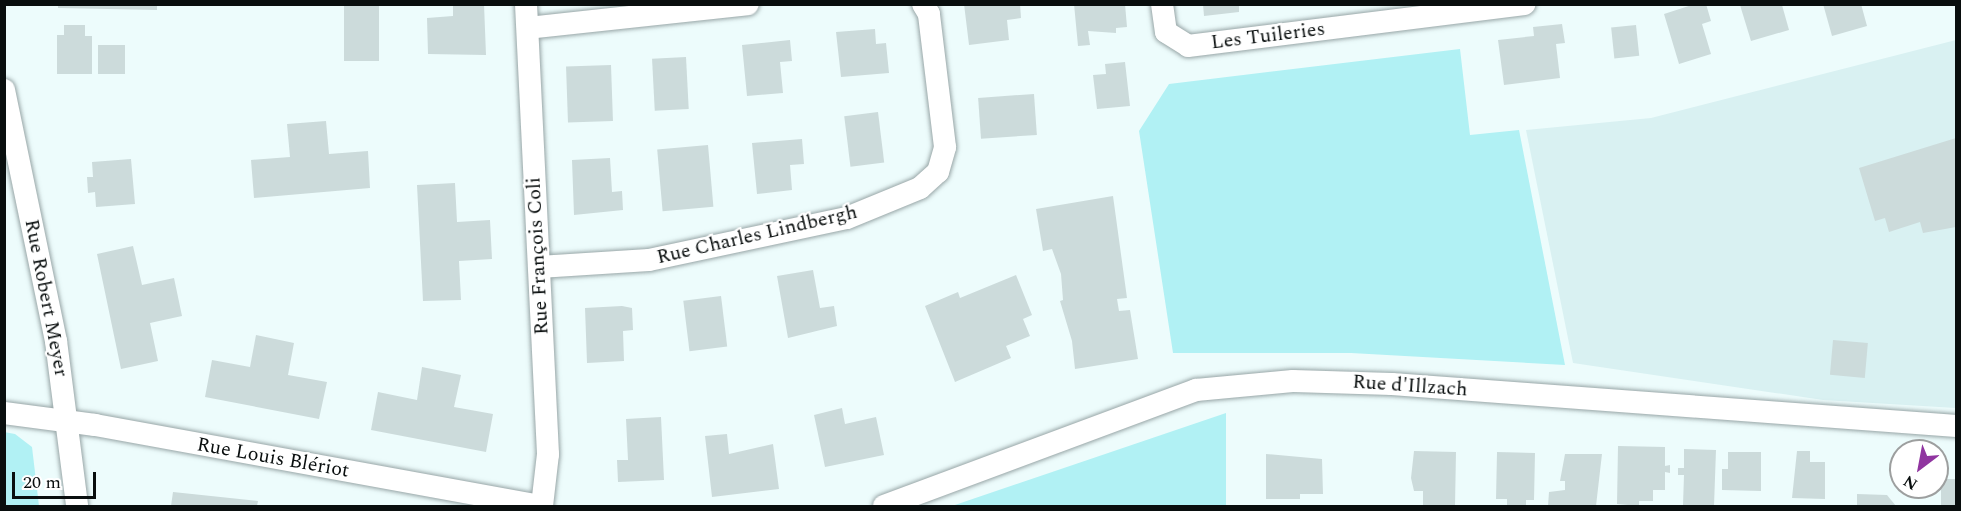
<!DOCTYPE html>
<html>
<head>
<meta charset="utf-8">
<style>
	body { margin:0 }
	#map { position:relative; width:1961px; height:511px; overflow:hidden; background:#edfcfc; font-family:Spectral,serif }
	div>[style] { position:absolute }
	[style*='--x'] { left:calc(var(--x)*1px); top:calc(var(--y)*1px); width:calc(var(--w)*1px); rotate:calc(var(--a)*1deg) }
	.built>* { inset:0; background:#d9f1f2 }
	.green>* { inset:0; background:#b1f1f4 }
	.building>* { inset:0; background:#ccdbdb; transform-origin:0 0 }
	.roads { filter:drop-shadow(0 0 2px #98a6a7) drop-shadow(0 0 2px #98a6a7) }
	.street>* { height:22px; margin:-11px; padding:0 11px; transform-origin:11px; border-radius:11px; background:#fff }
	span { translate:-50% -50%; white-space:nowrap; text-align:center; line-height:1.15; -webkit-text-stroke:4.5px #fff; paint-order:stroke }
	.street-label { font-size:20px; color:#090e0e }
	.frame { position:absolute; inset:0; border:6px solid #090e0e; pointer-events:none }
	.north { position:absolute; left:1889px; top:439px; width:60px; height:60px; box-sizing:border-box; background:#fff; border:2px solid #9d9f9f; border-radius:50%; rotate:212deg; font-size:16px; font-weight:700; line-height:24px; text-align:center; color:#090e0e }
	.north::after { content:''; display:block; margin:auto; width:21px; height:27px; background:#9035a0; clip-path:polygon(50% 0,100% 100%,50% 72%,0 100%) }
	.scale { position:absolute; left:12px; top:472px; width:84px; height:27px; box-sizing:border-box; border:3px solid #090e0e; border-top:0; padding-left:8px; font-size:18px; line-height:21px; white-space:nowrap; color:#090e0e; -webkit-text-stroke:4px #fff; paint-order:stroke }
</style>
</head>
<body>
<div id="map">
	<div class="built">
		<div style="clip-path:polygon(1956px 40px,1956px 408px,1823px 400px,1573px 363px,1526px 130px,1651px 118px)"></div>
	</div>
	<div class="green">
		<div style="clip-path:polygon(1460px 49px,1470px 135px,1519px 130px,1565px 365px,1351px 353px,1173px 353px,1139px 131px,1169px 84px)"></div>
		<div style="clip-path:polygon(1226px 413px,1226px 506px,952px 506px)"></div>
		<div style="clip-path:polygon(4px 432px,15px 434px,32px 447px,39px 506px,5px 506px)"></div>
	</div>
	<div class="building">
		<div style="clip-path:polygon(58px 4px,157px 4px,157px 10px,58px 8px)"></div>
		<div style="left:344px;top:4px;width:35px;height:57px"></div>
		<div style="clip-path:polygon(453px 4px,484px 4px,486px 55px,428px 54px,427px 18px,453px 16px)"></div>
		<div style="clip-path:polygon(964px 4px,1020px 4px,1021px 18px,1007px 20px,1009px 40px,969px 45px)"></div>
		<div style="clip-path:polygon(1074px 4px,1125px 4px,1127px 27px,1116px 28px,1116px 33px,1088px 31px,1090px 45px,1078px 46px)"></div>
		<div style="clip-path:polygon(1203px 4px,1239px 4px,1239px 12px,1204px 16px)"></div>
		<div style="clip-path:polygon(1695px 4px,1706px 4px,1711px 21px,1702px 24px,1711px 54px,1679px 64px,1664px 14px)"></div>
		<div style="clip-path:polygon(1823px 4px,1861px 4px,1867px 26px,1832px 36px)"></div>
		<div style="clip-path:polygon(1740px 5px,1782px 5px,1789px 30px,1751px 41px)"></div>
		<div style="clip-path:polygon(1562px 24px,1565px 43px,1556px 44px,1560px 78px,1504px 85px,1498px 40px,1534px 36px,1533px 27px)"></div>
		<div style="clip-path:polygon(64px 25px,85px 25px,85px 36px,92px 36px,92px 74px,57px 74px,57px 35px,64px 35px)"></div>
		<div style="left:1636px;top:25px;width:31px;height:25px;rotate:84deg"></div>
		<div style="clip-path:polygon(875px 29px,876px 44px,886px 43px,889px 73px,841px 77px,836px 32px)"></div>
		<div style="clip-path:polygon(790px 40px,792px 61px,780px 62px,783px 93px,747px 96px,742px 45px)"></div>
		<div style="left:125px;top:45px;width:29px;height:27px;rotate:90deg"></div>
		<div style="left:686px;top:57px;width:52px;height:34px;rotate:87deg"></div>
		<div style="clip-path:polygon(1125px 62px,1130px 106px,1097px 109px,1093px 75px,1106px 74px,1105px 64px)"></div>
		<div style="left:611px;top:65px;width:56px;height:45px;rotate:88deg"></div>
		<div style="left:1034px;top:94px;width:41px;height:56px;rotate:86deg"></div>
		<div style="left:878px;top:112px;width:51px;height:34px;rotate:83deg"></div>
		<div style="clip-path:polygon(326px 121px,329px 154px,368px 151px,370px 188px,254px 198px,251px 160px,290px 157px,287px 124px)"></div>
		<div style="clip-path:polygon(1956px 138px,1956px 227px,1923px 233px,1920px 222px,1889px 232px,1885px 218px,1875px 221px,1859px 168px)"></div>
		<div style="clip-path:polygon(802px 139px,804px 164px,790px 165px,792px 190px,757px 194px,752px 143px)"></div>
		<div style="left:708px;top:145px;width:62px;height:51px;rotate:85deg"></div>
		<div style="clip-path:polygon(610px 158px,612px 192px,622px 191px,623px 210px,574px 215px,572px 160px)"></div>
		<div style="clip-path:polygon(131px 159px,135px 204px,96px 207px,95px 192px,88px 193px,87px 177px,93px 177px,92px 162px)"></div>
		<div style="clip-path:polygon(455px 183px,457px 222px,490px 220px,492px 259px,459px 261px,461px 300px,423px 301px,417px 185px)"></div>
		<div style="clip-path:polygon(1113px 196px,1127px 298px,1117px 299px,1119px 311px,1130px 310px,1138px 359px,1075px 369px,1072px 341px,1060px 301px,1063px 300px,1061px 274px,1052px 249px,1043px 251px,1036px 209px)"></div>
		<div style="clip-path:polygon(133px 246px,142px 285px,174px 278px,182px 316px,150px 323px,158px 361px,121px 369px,97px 254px)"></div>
		<div style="clip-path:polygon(813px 270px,820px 308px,834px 306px,837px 326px,788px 338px,777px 276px)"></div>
		<div style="clip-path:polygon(1016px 275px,1032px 315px,1023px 319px,1030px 336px,1006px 346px,1011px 358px,955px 382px,925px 306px,958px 292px,960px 298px)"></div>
		<div style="left:721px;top:296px;width:51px;height:38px;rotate:83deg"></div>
		<div style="clip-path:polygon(622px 306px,632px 308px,633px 330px,623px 331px,624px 361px,587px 363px,585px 308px)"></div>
		<div style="clip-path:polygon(256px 335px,294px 343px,288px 375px,327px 382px,319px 419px,205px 397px,212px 360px,250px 367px)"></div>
		<div style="left:1833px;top:340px;width:35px;height:35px;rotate:5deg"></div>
		<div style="clip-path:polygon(422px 367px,461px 375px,454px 407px,493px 414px,486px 452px,371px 430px,378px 392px,417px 400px)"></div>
		<div style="clip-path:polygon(842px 408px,845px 424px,876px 417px,884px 455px,825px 467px,814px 415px)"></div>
		<div style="clip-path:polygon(661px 417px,664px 480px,618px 482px,617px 460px,628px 460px,626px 419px)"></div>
		<div style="clip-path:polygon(727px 434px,729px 454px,773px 444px,779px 489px,712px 497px,705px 436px)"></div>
		<div style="clip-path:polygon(1618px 446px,1665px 447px,1665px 466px,1670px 465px,1670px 473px,1665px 472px,1665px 490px,1653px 490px,1653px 501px,1639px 501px,1639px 506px,1617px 504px)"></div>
		<div style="clip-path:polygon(1684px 449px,1716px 450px,1714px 506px,1683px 505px,1684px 475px,1678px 475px,1678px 468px,1684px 468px)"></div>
		<div style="clip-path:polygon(1414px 451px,1456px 452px,1455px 506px,1423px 506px,1423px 491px,1414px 491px,1411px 478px)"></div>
		<div style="clip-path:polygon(1797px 451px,1810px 451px,1810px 462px,1825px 462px,1825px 499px,1792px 498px)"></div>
		<div style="clip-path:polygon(1497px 452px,1535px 453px,1534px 500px,1526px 500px,1526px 506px,1507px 506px,1507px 499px,1496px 499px)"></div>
		<div style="clip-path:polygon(1728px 452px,1761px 452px,1761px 491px,1722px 490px,1722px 469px,1728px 469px)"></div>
		<div style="clip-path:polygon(1266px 454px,1322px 459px,1323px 494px,1300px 494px,1300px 499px,1266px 499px)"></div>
		<div style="clip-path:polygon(1565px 454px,1602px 454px,1596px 506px,1548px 506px,1549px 492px,1565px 490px,1565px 481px,1560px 481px)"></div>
		<div style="left:1941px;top:479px;width:15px;height:27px"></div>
		<div style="clip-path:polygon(173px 492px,258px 501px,257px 506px,171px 506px)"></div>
		<div style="clip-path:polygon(1857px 494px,1887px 495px,1896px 506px,1857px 506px)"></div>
	</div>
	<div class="roads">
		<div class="street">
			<div style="--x:526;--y:4;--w:451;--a:87.2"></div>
			<div style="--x:548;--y:454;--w:52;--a:96.6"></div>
			<div style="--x:1162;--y:4;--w:28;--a:82"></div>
			<div style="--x:1166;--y:32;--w:26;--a:32"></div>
			<div style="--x:1188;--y:46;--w:339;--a:-7.1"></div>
			<div style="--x:528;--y:28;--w:221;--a:-6.2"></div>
			<div style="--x:4;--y:90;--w:256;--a:78.3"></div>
			<div style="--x:56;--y:341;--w:166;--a:82.7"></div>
			<div style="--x:539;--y:267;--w:110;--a:-3.6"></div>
			<div style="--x:649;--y:260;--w:202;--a:-12"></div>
			<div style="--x:847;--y:218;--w:79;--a:-22.3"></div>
			<div style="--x:920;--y:188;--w:24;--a:-42"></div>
			<div style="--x:938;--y:172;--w:26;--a:-74"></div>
			<div style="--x:945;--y:147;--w:134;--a:-96.9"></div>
			<div style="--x:929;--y:14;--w:12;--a:-121"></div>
			<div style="--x:4;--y:413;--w:92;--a:7.5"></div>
			<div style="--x:95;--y:425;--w:453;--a:10.3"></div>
			<div style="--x:884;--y:506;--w:333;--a:-20.4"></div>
			<div style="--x:1196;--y:390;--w:97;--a:-5.3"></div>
			<div style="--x:1293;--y:381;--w:99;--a:1.7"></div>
			<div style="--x:1392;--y:384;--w:566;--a:4.26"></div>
		</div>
	</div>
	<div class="street-label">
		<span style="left:1268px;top:36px;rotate:-7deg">Les Tuileries</span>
		<span style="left:757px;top:235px;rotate:-13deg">Rue Charles Lindbergh</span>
		<span style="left:538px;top:256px;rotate:-93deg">Rue François Coli</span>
		<span style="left:46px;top:298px;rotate:79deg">Rue Robert Meyer</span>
		<span style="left:1410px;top:386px;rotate:4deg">Rue d'Illzach</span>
		<span style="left:273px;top:458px;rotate:10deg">Rue Louis Blériot</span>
	</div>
	<div class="frame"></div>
	<div class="north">N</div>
	<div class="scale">20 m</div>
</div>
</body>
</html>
